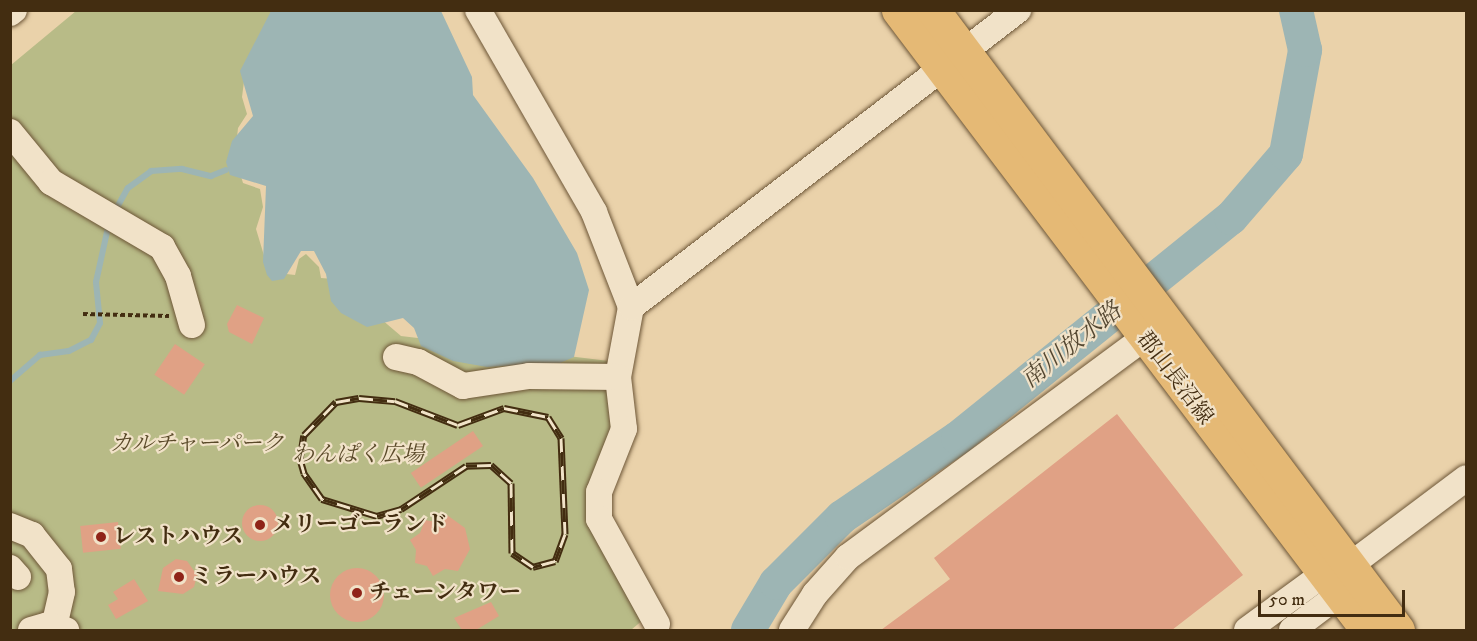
<!DOCTYPE html>
<html>
<head>
<meta charset="utf-8">
<style>
	body { margin:0 }
	#map { position:relative; width:1477px; height:641px; overflow:hidden; background:#ead2aa; font-family:"IM FELL DW Pica","Noto Serif JP",serif }
	div>[style] { position:absolute }
	[style*='--x'] { left:calc(var(--x)*1px); top:calc(var(--y)*1px); width:calc(var(--w)*1px); rotate:calc(var(--a)*1deg) }
	.green>* { inset:0; background:#b8bb87 }
	.water>* { inset:0; background:#9db5b4 }
	.stream>* { height:6px; margin:-3px; padding:0 3px; transform-origin:3px; border-radius:3px; background:#9db5b4 }
	.river>* { height:34px; margin:-17px; padding:0 17px; transform-origin:17px; border-radius:17px; background:#9db5b4 }
	.building>* { inset:0; background:#e0a185; transform-origin:0 0 }
	.round { border-radius:50% }
	.path>* { height:4px; margin-top:-2px; transform-origin:0; background:repeating-linear-gradient(90deg,#432d11 0 4.5px,transparent 0 7.5px) }
	.roads { filter:drop-shadow(0 0 2px #6d5637) drop-shadow(0 0 2px #6d5637) }
	.minor>* { height:26px; margin:-13px; padding:0 13px; transform-origin:13px; border-radius:13px; background:#f1e2c8 }
	.major>* { height:33px; margin:-16.5px; padding:0 16.5px; transform-origin:16.5px; border-radius:16.5px; background:#e5b975 }
	.rail>* { height:7px; margin-top:-3.5px; transform-origin:0; background:repeating-linear-gradient(90deg,#f1e2c8 0 14px,#432d11 0 28px); box-sizing:border-box; border-block:2px solid #432d11 }
	.dots>* { width:16px; height:16px; translate:-50% -50%; box-sizing:border-box; border:3px solid #f1e2c8; border-radius:50% }
	span { translate:-50% -50%; white-space:nowrap; text-align:center; line-height:1.15; -webkit-text-stroke:4.5px #f1e2c8; paint-order:stroke }
	.street-label { font-size:22px; color:#432d11 }
	.park-label { font-size:22px; color:#5a4929; font-style:italic }
	.poi-label { font-size:22px; color:#432d11; font-weight:700 }
	.left { translate:0 -50%; text-align:left }
	.water-label { font-size:24px; color:#554832; font-style:italic }
	.frame { position:absolute; inset:0; border:12px solid #432d11; pointer-events:none }
	.scale { position:absolute; left:1258px; top:590px; width:147px; height:27px; box-sizing:border-box; border:3px solid #432d11; border-top:0; padding-left:8px; font-size:18px; line-height:21px; white-space:nowrap; color:#432d11; -webkit-text-stroke:4px #f1e2c8; paint-order:stroke }
</style>
</head>
<body>
<div id="map">
	<div class="green">
		<div style="clip-path:polygon(76px 11px,281px 11px,246px 66px,242px 97px,247px 114px,238px 128px,235px 156px,243px 183px,260px 189px,263px 207px,256px 229px,269px 272px,295px 275px,299px 259px,306px 254px,319px 267px,321px 278px,334px 279px,401px 336px,609px 361px,616px 416px,595px 476px,644px 619px,631px 630px,11px 630px,11px 65px)"></div>
	</div>
	<div class="water">
		<div style="clip-path:polygon(271px 11px,441px 11px,472px 77px,473px 95px,533px 178px,577px 253px,589px 290px,574px 357px,560px 363px,487px 367px,453px 361px,421px 346px,414px 328px,403px 318px,367px 327px,341px 313px,331px 301px,326px 274px,314px 251px,301px 251px,284px 279px,272px 281px,267px 275px,263px 262px,266px 186px,230px 175px,226px 162px,232px 141px,253px 116px,240px 71px)"></div>
	</div>
	<div class="stream">
		<div style="--x:115;--y:211;--w:26;--a:-61"></div>
		<div style="--x:128;--y:188;--w:29;--a:-36"></div>
		<div style="--x:151;--y:171;--w:31;--a:-4"></div>
		<div style="--x:182;--y:169;--w:30;--a:14"></div>
		<div style="--x:211;--y:176;--w:16;--a:-22"></div>
		<div style="--x:10;--y:381;--w:40;--a:-41"></div>
		<div style="--x:40;--y:355;--w:29;--a:-8"></div>
		<div style="--x:69;--y:351;--w:25;--a:-27"></div>
		<div style="--x:91;--y:340;--w:19;--a:-62"></div>
		<div style="--x:100;--y:323;--w:41;--a:-95.6"></div>
		<div style="--x:96;--y:282;--w:60;--a:-77.6"></div>
	</div>
	<div class="river">
		<div style="--x:748;--y:630;--w:55;--a:-59.2"></div>
		<div style="--x:776;--y:583;--w:93;--a:-45"></div>
		<div style="--x:842;--y:517;--w:140;--a:-34.3"></div>
		<div style="--x:958;--y:438;--w:351;--a:-38.9"></div>
		<div style="--x:1231;--y:218;--w:84;--a:-49.3"></div>
		<div style="--x:1286;--y:154;--w:106;--a:-79.6"></div>
		<div style="--x:1305;--y:50;--w:41;--a:-102.7"></div>
	</div>
	<div class="building">
		<div style="clip-path:polygon(237px 305px,264px 318px,252px 344px,229px 332px,227px 324px)"></div>
		<div style="left:175px;top:344px;width:36px;height:37px;rotate:34deg"></div>
		<div style="clip-path:polygon(1117px 414px,1243px 575px,1172px 630px,881px 630px,950px 579px,934px 558px)"></div>
		<div style="left:473px;top:431px;width:18px;height:75px;rotate:56deg"></div>
		<div class="round" style="left:242px;top:505px;width:36px;height:36px"></div>
		<div style="clip-path:polygon(447px 515px,465px 528px,470px 549px,458px 571px,445px 569px,433px 576px,427px 566px,415px 563px,416px 550px,410px 540px,420px 533px,425px 520px,436px 522px)"></div>
		<div style="left:118px;top:522px;width:27px;height:38px;rotate:84deg"></div>
		<div style="clip-path:polygon(176px 559px,187px 561px,197px 575px,194px 587px,183px 594px,158px 591px,163px 568px)"></div>
		<div class="round" style="left:330px;top:568px;width:54px;height:54px"></div>
		<div style="clip-path:polygon(134px 579px,148px 601px,116px 619px,108px 605px,118px 599px,113px 592px)"></div>
		<div style="clip-path:polygon(491px 602px,499px 616px,476px 630px,462px 630px,454px 618px)"></div>
	</div>
	<div class="path">
		<div style="--x:83;--y:314;--w:86;--a:1.3"></div>
	</div>
	<div class="roads">
		<div class="minor">
			<div style="--x:478;--y:10;--w:233;--a:60.1"></div>
			<div style="--x:594;--y:212;--w:102;--a:68.7"></div>
			<div style="--x:631;--y:307;--w:71;--a:100.5"></div>
			<div style="--x:618;--y:377;--w:52;--a:83.4"></div>
			<div style="--x:624;--y:429;--w:68;--a:111.6"></div>
			<div style="--x:599;--y:492;--w:27;--a:90"></div>
			<div style="--x:599;--y:519;--w:120;--a:61.1"></div>
			<div style="--x:10;--y:13;--w:5;--a:-37"></div>
			<div style="--x:10;--y:132;--w:65;--a:50.6"></div>
			<div style="--x:51;--y:182;--w:129;--a:30.4"></div>
			<div style="--x:162;--y:247;--w:33;--a:61"></div>
			<div style="--x:178;--y:276;--w:51;--a:74.1"></div>
			<div style="--x:631;--y:307;--w:488;--a:-37.5"></div>
			<div style="--x:396;--y:357;--w:23;--a:13"></div>
			<div style="--x:418;--y:362;--w:51;--a:28.1"></div>
			<div style="--x:463;--y:386;--w:67;--a:-8.6"></div>
			<div style="--x:529;--y:376;--w:89;--a:0.6"></div>
			<div style="--x:10;--y:526;--w:24;--a:22"></div>
			<div style="--x:32;--y:535;--w:43;--a:51.5"></div>
			<div style="--x:59;--y:569;--w:23;--a:83"></div>
			<div style="--x:62;--y:592;--w:35;--a:103"></div>
			<div style="--x:10;--y:568;--w:12;--a:48"></div>
			<div style="--x:31;--y:630;--w:18;--a:-16"></div>
			<div style="--x:48;--y:625;--w:19;--a:16"></div>
			<div style="--x:792;--y:630;--w:43;--a:-57.4"></div>
			<div style="--x:815;--y:594;--w:50;--a:-48.3"></div>
			<div style="--x:848;--y:557;--w:368;--a:-36.5"></div>
			<div style="--x:1247;--y:630;--w:97;--a:-36.2"></div>
			<div style="--x:1325;--y:573;--w:25;--a:-16"></div>
			<div style="--x:1349;--y:566;--w:146;--a:-36.9"></div>
			<div style="--x:1292;--y:630;--w:60;--a:-36.9"></div>
			<div style="--x:1340;--y:594;--w:17;--a:-73"></div>
		</div>
		<div class="major">
			<div style="--x:898;--y:10;--w:777;--a:52.89"></div>
			<div style="--x:933;--y:10;--w:775;--a:53.13"></div>
		</div>
	</div>
	<div class="rail">
		<div style="--x:359;--y:398;--w:36;--a:5"></div>
		<div style="--x:395;--y:401;--w:67;--a:20.9"></div>
		<div style="--x:458;--y:425;--w:49;--a:-20.3"></div>
		<div style="--x:504;--y:408;--w:45;--a:11.6"></div>
		<div style="--x:548;--y:417;--w:25;--a:58"></div>
		<div style="--x:561;--y:438;--w:96;--a:87.6"></div>
		<div style="--x:565;--y:534;--w:29;--a:110"></div>
		<div style="--x:555;--y:561;--w:23;--a:165"></div>
		<div style="--x:533;--y:567;--w:25;--a:-146"></div>
		<div style="--x:512;--y:553;--w:70;--a:-90.8"></div>
		<div style="--x:511;--y:483;--w:27;--a:-138"></div>
		<div style="--x:491;--y:465;--w:25;--a:178"></div>
		<div style="--x:466;--y:466;--w:78;--a:146.5"></div>
		<div style="--x:401;--y:509;--w:25;--a:164"></div>
		<div style="--x:377;--y:516;--w:58;--a:-162.8"></div>
		<div style="--x:322;--y:499;--w:32;--a:-125"></div>
		<div style="--x:304;--y:473;--w:15;--a:-106"></div>
		<div style="--x:300;--y:459;--w:24;--a:-81"></div>
		<div style="--x:304;--y:435;--w:46;--a:-45.9"></div>
		<div style="--x:336;--y:402;--w:23;--a:-10"></div>
	</div>
	<div class="dots">
		<div style="left:260px;top:525px;background:#8f2418"></div>
		<div style="left:101px;top:537px;background:#8f2418"></div>
		<div style="left:179px;top:577px;background:#8f2418"></div>
		<div style="left:357px;top:593px;background:#8f2418"></div>
	</div>
	<div class="street-label">
		<span style="left:1175px;top:378px;rotate:53deg">郡山長沼線</span>
	</div>
	<div class="park-label">
		<span style="left:197px;top:444px">カルチャーパーク</span>
		<span style="left:358px;top:455px">わんぱく広場</span>
	</div>
	<div class="poi-label">
		<span class="left" style="left:272px;top:525px">メリーゴーランド</span>
		<span class="left" style="left:113px;top:537px">レストハウス</span>
		<span class="left" style="left:191px;top:577px">ミラーハウス</span>
		<span class="left" style="left:369px;top:593px">チェーンタワー</span>
	</div>
	<div class="water-label">
		<span style="left:1072px;top:346px;rotate:-39deg">南川放水路</span>
	</div>
	<div class="frame"></div>
	<div class="scale">50 m</div>
</div>
</body>
</html>
